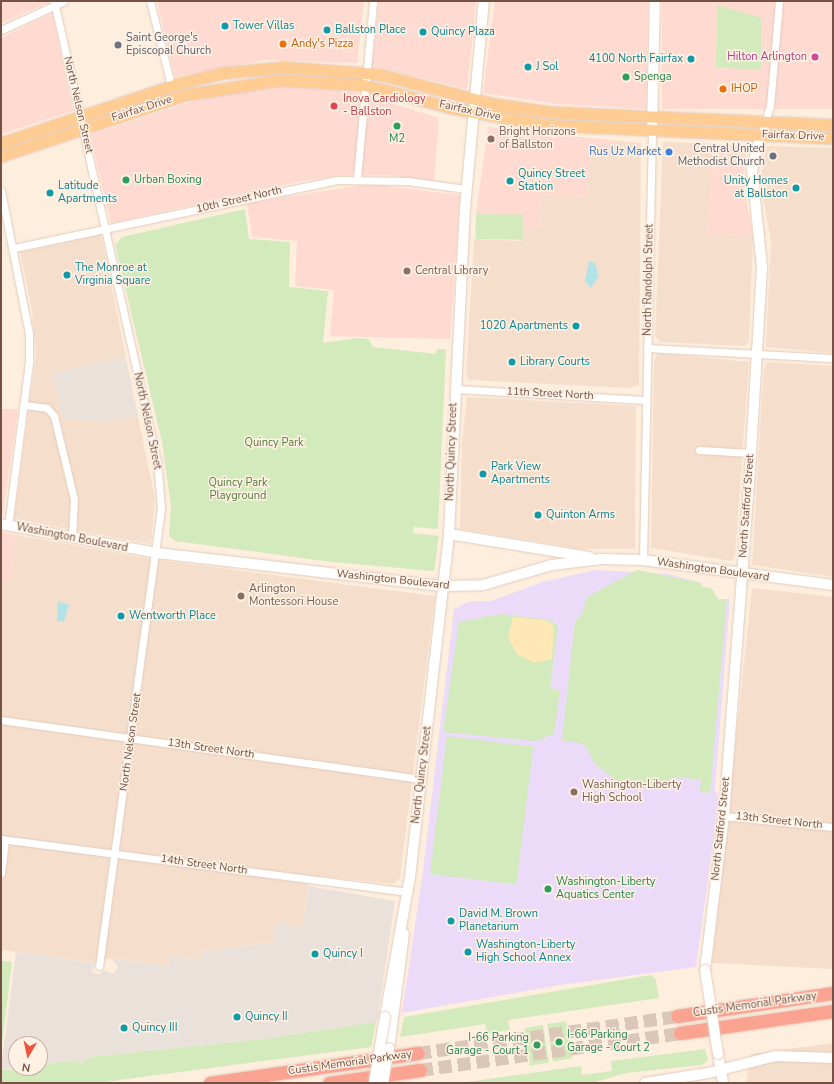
<!DOCTYPE html>
<html>
<head>
<meta charset="utf-8">
<style>
	body { margin:0 }
	#map { position:relative; width:834px; height:1084px; overflow:hidden; background:#fdeede; font-family:"Nunito Sans",sans-serif }
	div>[style] { position:absolute }
	[style*='--x'] { left:calc(var(--x)*1px); top:calc(var(--y)*1px); width:calc(var(--w)*1px); rotate:calc(var(--a)*1deg) }
	.residential>* { inset:0; background:#f5dfcc }
	.commercial>* { inset:0; background:#fedad1; transform-origin:0 0 }
	.industrial>* { inset:0; background:#eae1da }
	.education>* { inset:0; background:#ebdbf9 }
	.green>* { inset:0; background:#d3eabc; transform-origin:0 0 }
	.sand>* { inset:0; background:#ffe8b6 }
	.water>* { inset:0; background:#b2e4e7 }
	.highway-tunnel>* { height:13px; margin-top:-6.5px; transform-origin:0; background:repeating-linear-gradient(90deg,#dac7b8 0 13px,transparent 0 19px) }
	.roads { filter:drop-shadow(0 0 1px #e3cbbd) drop-shadow(0 0 1px #e3cbbd) }
	.street>* { height:7px; margin:-3.5px; padding:0 3.5px; transform-origin:3.5px; border-radius:3.5px; background:#fff }
	.secondary>* { height:10px; margin:-5px; padding:0 5px; transform-origin:5px; border-radius:5px; background:#fff }
	.primary>* { height:11px; margin:-5.5px; padding:0 5.5px; transform-origin:5.5px; border-radius:5.5px; background:#ffcd93 }
	.highway>* { height:13px; margin:-6.5px; padding:0 6.5px; transform-origin:6.5px; border-radius:6.5px; background:#fba391 }
	.bridges { filter:drop-shadow(0 0 1px #e8cbba) drop-shadow(0 0 1px #e8cbba) }
	.secondary-bridge>* { height:10px; margin:-5px; padding:0 5px; transform-origin:5px; border-radius:5px; background:#fff }
	.dots>* { width:11px; height:11px; translate:-50% -50%; box-sizing:border-box; border:2px solid #fff2e5; border-radius:50% }
	span { translate:-50% -50%; white-space:nowrap; text-align:center; line-height:1.15; -webkit-text-stroke:3px #fff2e5; paint-order:stroke }
	.culture-label { font-size:11px; color:#0d838f }
	.left { translate:0 -50%; text-align:left }
	.right { translate:-100% -50%; text-align:right }
	.worship-label { font-size:11px; color:#5b616d }
	.food-label { font-size:11px; color:#c56008 }
	.hotel-label { font-size:11px; color:#b23c85 }
	.leisure-label { font-size:11px; color:#27864d }
	.health-label { font-size:11px; color:#be3a42 }
	.street-label { font-size:11px; color:#735245 }
	.education-label { font-size:11px; color:#785e54 }
	.shop-label { font-size:11px; color:#366cbe }
	.park-label { font-size:11px; color:#547a3d }
	.frame { position:absolute; inset:0; border:2px solid #735245; pointer-events:none }
	.north { position:absolute; left:8px; top:1036px; width:40px; height:40px; box-sizing:border-box; background:#fff2e5; border:1px solid #c7b2a5; border-radius:50%; rotate:189deg; font-size:11px; font-weight:700; line-height:16px; text-align:center; color:#735245 }
	.north::after { content:''; display:block; margin:auto; width:14px; height:18px; background:#ed543d; clip-path:polygon(50% 0,100% 100%,50% 72%,0 100%) }
</style>
</head>
<body>
<div id="map">
	<div class="residential">
		<div style="clip-path:polygon(609px 140px,641px 143px,639px 385px,630px 388px,469px 380px,466px 375px,474px 239px,521px 241px,522px 227px,539px 227px,541px 194px,587px 197px,590px 155px,609px 148px)"></div>
		<div style="clip-path:polygon(663px 142px,714px 144px,708px 233px,753px 236px,749px 341px,745px 346px,660px 342px,655px 336px)"></div>
		<div style="clip-path:polygon(767px 146px,833px 148px,833px 353px,766px 347px,771px 241px,760px 181px)"></div>
		<div style="clip-path:polygon(101px 235px,155px 499px,151px 544px,14px 519px,36px 355px,32px 310px,20px 252px)"></div>
		<div style="clip-path:polygon(658px 353px,749px 362px,735px 556px,731px 561px,651px 548px,654px 361px)"></div>
		<div style="clip-path:polygon(768px 362px,833px 366px,833px 577px,752px 565px,764px 367px)"></div>
		<div style="clip-path:polygon(467px 397px,636px 406px,635px 549px,582px 549px,460px 529px,462px 440px)"></div>
		<div style="clip-path:polygon(16px 535px,151px 559px,435px 596px,400px 878px,394px 884px,309px 875px,303px 927px,273px 942px,202px 951px,201px 961px,170px 955px,168px 966px,111px 958px,95px 963px,1px 950px,1px 581px,10px 581px)"></div>
		<div style="clip-path:polygon(752px 588px,833px 597px,833px 969px,712px 963px)"></div>
		<div style="clip-path:polygon(833px 1043px,833px 1083px,746px 1083px,751px 1054px)"></div>
	</div>
	<div class="commercial">
		<div style="clip-path:polygon(1px 1px,48px 1px,48px 3px,1px 23px)"></div>
		<div style="clip-path:polygon(157px 1px,364px 1px,357px 63px,265px 60px,175px 77px)"></div>
		<div style="clip-path:polygon(379px 1px,476px 1px,467px 89px,372px 66px)"></div>
		<div style="clip-path:polygon(495px 1px,648px 1px,646px 109px,558px 104px,483px 93px)"></div>
		<div style="left:662px;top:1px;width:171px;height:108px"></div>
		<div style="clip-path:polygon(52px 13px,73px 111px,1px 134px,1px 38px)"></div>
		<div style="clip-path:polygon(283px 86px,355px 92px,439px 118px,434px 182px,388px 175px,344px 175px,302px 181px,111px 223px,90px 135px,209px 96px)"></div>
		<div style="clip-path:polygon(488px 127px,609px 140px,609px 148px,603px 148px,603px 156px,590px 155px,587px 197px,541px 194px,539px 227px,522px 227px,523px 215px,476px 214px)"></div>
		<div style="clip-path:polygon(714px 144px,746px 147px,743px 182px,753px 236px,708px 233px)"></div>
		<div style="clip-path:polygon(369px 184px,460px 195px,450px 339px,330px 336px,334px 290px,295px 286px,297px 241px,252px 237px,247px 203px)"></div>
		<div style="clip-path:polygon(1px 409px,18px 409px,3px 514px,1px 514px)"></div>
		<div style="clip-path:polygon(1px 532px,16px 535px,10px 582px,1px 581px)"></div>
	</div>
	<div class="industrial">
		<div style="clip-path:polygon(125px 357px,138px 416px,107px 421px,63px 419px,52px 373px)"></div>
		<div style="clip-path:polygon(308px 886px,395px 901px,377px 1022px,265px 1039px,90px 1057px,81px 1064px,75px 1060px,40px 1065px,40px 1044px,16px 1044px,16px 1068px,1px 1070px,16px 952px,95px 963px,92px 971px,98px 975px,104px 970px,114px 974px,118px 967px,111px 958px,168px 966px,170px 955px,201px 961px,202px 951px,273px 942px,275px 923px,303px 927px)"></div>
	</div>
	<div class="education">
		<div style="clip-path:polygon(595px 570px,668px 574px,702px 583px,702px 587px,711px 588px,718px 599px,730px 599px,715px 789px,719px 798px,696px 967px,560px 985px,402px 1013px,423px 871px,454px 609px,470px 601px,491px 601px,543px 582px)"></div>
	</div>
	<div class="green">
		<div style="clip-path:polygon(717px 5px,761px 18px,761px 70px,716px 67px)"></div>
		<div style="clip-path:polygon(245px 209px,249px 239px,290px 242px,289px 287px,328px 291px,323px 343px,358px 338px,369px 339px,373px 347px,436px 354px,437px 349px,446px 349px,438px 529px,413px 527px,413px 533px,439px 536px,434px 571px,332px 562px,175px 541px,169px 536px,171px 505px,162px 442px,115px 244px,122px 237px)"></div>
		<div style="left:476px;top:214px;width:47px;height:25px;rotate:1deg"></div>
		<div style="clip-path:polygon(637px 570px,702px 583px,702px 587px,711px 588px,718px 599px,727px 599px,710px 793px,700px 792px,701px 780px,678px 777px,641px 788px,622px 784px,595px 764px,584px 744px,562px 740px,575px 621px,582px 615px,587px 597px)"></div>
		<div style="clip-path:polygon(501px 614px,550px 620px,558px 626px,550px 688px,560px 690px,554px 734px,535px 741px,443px 732px,459px 622px)"></div>
		<div style="left:447px;top:736px;width:87px;height:139px;rotate:7deg"></div>
		<div style="clip-path:polygon(1px 961px,12px 962px,1px 1051px)"></div>
		<div style="clip-path:polygon(651px 975px,656px 980px,659px 998px,508px 1020px,510px 1030px,487px 1034px,485px 1024px,400px 1037px,404px 1017px)"></div>
		<div style="left:566px;top:1021px;width:38px;height:19px;rotate:81deg"></div>
		<div style="clip-path:polygon(376px 1022px,371px 1047px,97px 1083px,1px 1083px,1px 1070px,40px 1068px,40px 1065px,75px 1060px,81px 1064px,90px 1057px,265px 1039px)"></div>
		<div style="left:543px;top:1025px;width:38px;height:19px;rotate:81deg"></div>
		<div style="clip-path:polygon(705px 1049px,708px 1060px,702px 1065px,625px 1073px,593px 1083px,459px 1083px,581px 1066px,582px 1075px,612px 1071px,611px 1061px)"></div>
	</div>
	<div class="sand">
		<div style="clip-path:polygon(513px 617px,549px 621px,554px 627px,552px 659px,534px 663px,517px 654px,508px 637px)"></div>
	</div>
	<div class="water">
		<div style="clip-path:polygon(589px 261px,595px 263px,599px 276px,591px 288px,585px 281px)"></div>
		<div style="clip-path:polygon(58px 602px,69px 604px,64px 622px,57px 621px)"></div>
	</div>
	<div class="highway-tunnel">
		<div style="--x:418;--y:1053;--w:262;--a:-8.1"></div>
		<div style="--x:420;--y:1070;--w:263;--a:-8.1"></div>
	</div>
	<div class="roads">
		<div class="street">
			<div style="--x:54;--y:1;--w:470;--a:77.4"></div>
			<div style="--x:157;--y:460;--w:48;--a:85.2"></div>
			<div style="--x:161;--y:508;--w:462;--a:97.7"></div>
			<div style="--x:150;--y:1;--w:87;--a:76"></div>
			<div style="--x:1;--y:30;--w:69;--a:-24.7"></div>
			<div style="--x:761;--y:135;--w:30;--a:-73"></div>
			<div style="--x:770;--y:106;--w:105;--a:-85.1"></div>
			<div style="--x:357;--y:178;--w:178;--a:-84.8"></div>
			<div style="--x:1;--y:191;--w:146;--a:78.9"></div>
			<div style="--x:29;--y:334;--w:28;--a:90"></div>
			<div style="--x:29;--y:362;--w:164;--a:97.3"></div>
			<div style="--x:14;--y:248;--w:330;--a:-11.9"></div>
			<div style="--x:337;--y:180;--w:71;--a:0.8"></div>
			<div style="--x:408;--y:181;--w:59;--a:7.9"></div>
			<div style="--x:647;--y:348;--w:186;--a:3.1"></div>
			<div style="--x:455;--y:389;--w:191;--a:3.3"></div>
			<div style="--x:24;--y:405;--w:23;--a:7"></div>
			<div style="--x:47;--y:408;--w:11;--a:49"></div>
			<div style="--x:54;--y:416;--w:85;--a:76.5"></div>
			<div style="--x:74;--y:499;--w:39;--a:93"></div>
			<div style="--x:699;--y:450;--w:52;--a:3.3"></div>
			<div style="--x:643;--y:560;--w:431;--a:-88.8"></div>
			<div style="--x:1;--y:720;--w:424;--a:8"></div>
			<div style="--x:724;--y:816;--w:110;--a:5.8"></div>
			<div style="--x:1;--y:839;--w:409;--a:7.4"></div>
			<div style="--x:1;--y:873;--w:33;--a:-83"></div>
		</div>
		<div class="secondary">
			<div style="--x:652;--y:129;--w:128;--a:-88.7"></div>
			<div style="--x:1;--y:524;--w:159;--a:10.5"></div>
			<div style="--x:157;--y:553;--w:289;--a:6.6"></div>
			<div style="--x:444;--y:586;--w:39;--a:-1"></div>
			<div style="--x:483;--y:585;--w:72;--a:-16.2"></div>
			<div style="--x:552;--y:565;--w:50;--a:-6.8"></div>
			<div style="--x:602;--y:559;--w:41;--a:1.4"></div>
			<div style="--x:643;--y:560;--w:192;--a:7.5"></div>
			<div style="--x:449;--y:534;--w:143;--a:9.3"></div>
			<div style="--x:705;--y:970;--w:155;--a:-83"></div>
			<div style="--x:724;--y:816;--w:364;--a:-85.7"></div>
			<div style="--x:751;--y:453;--w:186;--a:-86.6"></div>
			<div style="--x:762;--y:267;--w:98;--a:-95.9"></div>
			<div style="--x:752;--y:170;--w:36;--a:-76"></div>
			<div style="--x:385;--y:1017;--w:142;--a:-79.9"></div>
			<div style="--x:410;--y:877;--w:345;--a:-83.5"></div>
			<div style="--x:449;--y:534;--w:326;--a:-87.2"></div>
			<div style="--x:465;--y:208;--w:208;--a:-84.8"></div>
			<div style="--x:389;--y:1049;--w:116;--a:-82.6"></div>
			<div style="--x:718;--y:1054;--w:29;--a:80"></div>
			<div style="--x:645;--y:1083;--w:64;--a:-9"></div>
			<div style="--x:708;--y:1073;--w:69;--a:-14.2"></div>
			<div style="--x:775;--y:1056;--w:58;--a:2"></div>
		</div>
		<div class="primary">
			<div style="--x:1;--y:143;--w:189;--a:-18.5"></div>
			<div style="--x:180;--y:83;--w:43;--a:-13.4"></div>
			<div style="--x:222;--y:73;--w:62;--a:-5.5"></div>
			<div style="--x:284;--y:67;--w:94;--a:4.3"></div>
			<div style="--x:378;--y:74;--w:120;--a:14.5"></div>
			<div style="--x:494;--y:104;--w:57;--a:8.1"></div>
			<div style="--x:550;--y:112;--w:283;--a:2.6"></div>
			<div style="--x:1;--y:156;--w:193;--a:-18.4"></div>
			<div style="--x:184;--y:95;--w:96;--a:-9"></div>
			<div style="--x:279;--y:80;--w:85;--a:3.4"></div>
			<div style="--x:364;--y:85;--w:91;--a:14.6"></div>
			<div style="--x:452;--y:108;--w:96;--a:10.3"></div>
			<div style="--x:546;--y:125;--w:287;--a:2.6"></div>
		</div>
		<div class="highway">
			<div style="--x:677;--y:1016;--w:158;--a:-8.4"></div>
			<div style="--x:680;--y:1033;--w:155;--a:-8.2"></div>
			<div style="--x:210;--y:1083;--w:210;--a:-8.2"></div>
			<div style="--x:329;--y:1083;--w:92;--a:-8.1"></div>
		</div>
	</div>
	<div class="bridges">
		<div class="secondary-bridge">
			<div style="--x:705;--y:970;--w:85;--a:81.2"></div>
			<div style="--x:374;--y:1082;--w:66;--a:-80.4"></div>
			<div style="--x:383;--y:1083;--w:35;--a:-80"></div>
		</div>
	</div>
	<div class="dots">
		<div style="left:225px;top:26px;background:#0f9aa8"></div>
		<div style="left:327px;top:30px;background:#0f9aa8"></div>
		<div style="left:423px;top:32px;background:#0f9aa8"></div>
		<div style="left:283px;top:44px;background:#e8710a"></div>
		<div style="left:118px;top:45px;background:#6b7280"></div>
		<div style="left:815px;top:57px;background:#d1479c"></div>
		<div style="left:691px;top:59px;background:#0f9aa8"></div>
		<div style="left:528px;top:67px;background:#0f9aa8"></div>
		<div style="left:626px;top:77px;background:#2e9e5b"></div>
		<div style="left:723px;top:89px;background:#e8710a"></div>
		<div style="left:334px;top:106px;background:#e0444e"></div>
		<div style="left:397px;top:126px;background:#2e9e5b"></div>
		<div style="left:491px;top:139px;background:#8d6e63"></div>
		<div style="left:669px;top:152px;background:#3f7fe0"></div>
		<div style="left:773px;top:156px;background:#6b7280"></div>
		<div style="left:126px;top:180px;background:#2e9e5b"></div>
		<div style="left:510px;top:181px;background:#0f9aa8"></div>
		<div style="left:796px;top:188px;background:#0f9aa8"></div>
		<div style="left:50px;top:193px;background:#0f9aa8"></div>
		<div style="left:407px;top:271px;background:#8d6e63"></div>
		<div style="left:67px;top:275px;background:#0f9aa8"></div>
		<div style="left:576px;top:326px;background:#0f9aa8"></div>
		<div style="left:512px;top:362px;background:#0f9aa8"></div>
		<div style="left:483px;top:474px;background:#0f9aa8"></div>
		<div style="left:538px;top:515px;background:#0f9aa8"></div>
		<div style="left:241px;top:596px;background:#8d6e63"></div>
		<div style="left:121px;top:616px;background:#0f9aa8"></div>
		<div style="left:574px;top:792px;background:#8d6e63"></div>
		<div style="left:548px;top:889px;background:#2e9e5b"></div>
		<div style="left:451px;top:921px;background:#0f9aa8"></div>
		<div style="left:468px;top:952px;background:#0f9aa8"></div>
		<div style="left:315px;top:954px;background:#0f9aa8"></div>
		<div style="left:237px;top:1017px;background:#0f9aa8"></div>
		<div style="left:124px;top:1028px;background:#0f9aa8"></div>
		<div style="left:559px;top:1042px;background:#2e9e5b"></div>
		<div style="left:537px;top:1045px;background:#2e9e5b"></div>
	</div>
	<div class="culture-label">
		<span class="left" style="left:233px;top:26px">Tower Villas</span>
		<span class="left" style="left:335px;top:30px">Ballston Place</span>
		<span class="left" style="left:431px;top:32px">Quincy Plaza</span>
		<span class="right" style="left:683px;top:59px">4100 North Fairfax</span>
		<span class="left" style="left:536px;top:67px">J Sol</span>
		<span class="left" style="left:518px;top:181px">Quincy Street<br>Station</span>
		<span class="right" style="left:788px;top:188px">Unity Homes<br>at Ballston</span>
		<span class="left" style="left:58px;top:193px">Latitude<br>Apartments</span>
		<span class="left" style="left:75px;top:275px">The Monroe at<br>Virginia Square</span>
		<span class="right" style="left:568px;top:326px">1020 Apartments</span>
		<span class="left" style="left:520px;top:362px">Library Courts</span>
		<span class="left" style="left:491px;top:474px">Park View<br>Apartments</span>
		<span class="left" style="left:546px;top:515px">Quinton Arms</span>
		<span class="left" style="left:129px;top:616px">Wentworth Place</span>
		<span class="left" style="left:459px;top:921px">David M. Brown<br>Planetarium</span>
		<span class="left" style="left:476px;top:952px">Washington-Liberty<br>High School Annex</span>
		<span class="left" style="left:323px;top:954px">Quincy I</span>
		<span class="left" style="left:245px;top:1017px">Quincy II</span>
		<span class="left" style="left:132px;top:1028px">Quincy III</span>
	</div>
	<div class="worship-label">
		<span class="left" style="left:126px;top:45px">Saint George's<br>Episcopal Church</span>
		<span class="right" style="left:765px;top:156px">Central United<br>Methodist Church</span>
	</div>
	<div class="food-label">
		<span class="left" style="left:291px;top:44px">Andy's Pizza</span>
		<span class="left" style="left:731px;top:89px">IHOP</span>
	</div>
	<div class="hotel-label">
		<span class="right" style="left:807px;top:57px">Hilton Arlington</span>
	</div>
	<div class="leisure-label">
		<span class="left" style="left:634px;top:77px">Spenga</span>
		<span style="left:397px;top:139px">M2</span>
		<span class="left" style="left:134px;top:180px">Urban Boxing</span>
		<span class="left" style="left:556px;top:889px">Washington-Liberty<br>Aquatics Center</span>
		<span class="left" style="left:567px;top:1042px">I-66 Parking<br>Garage - Court 2</span>
		<span class="right" style="left:529px;top:1045px">I-66 Parking<br>Garage - Court 1</span>
	</div>
	<div class="health-label">
		<span class="left" style="left:343px;top:106px">Inova Cardiology<br>- Ballston</span>
	</div>
	<div class="street-label">
		<span style="left:78px;top:105px;rotate:77deg">North Nelson Street</span>
		<span style="left:142px;top:109px;rotate:-18deg">Fairfax Drive</span>
		<span style="left:470px;top:111px;rotate:12deg">Fairfax Drive</span>
		<span style="left:793px;top:136px;rotate:2deg">Fairfax Drive</span>
		<span style="left:239px;top:200px;rotate:-13deg">10th Street North</span>
		<span style="left:649px;top:280px;rotate:-89deg">North Randolph Street</span>
		<span style="left:550px;top:394px;rotate:3deg">11th Street North</span>
		<span style="left:147px;top:421px;rotate:78deg">North Nelson Street</span>
		<span style="left:452px;top:452px;rotate:-88deg">North Quincy Street</span>
		<span style="left:747px;top:506px;rotate:-86deg">North Stafford Street</span>
		<span style="left:72px;top:538px;rotate:11deg">Washington Boulevard</span>
		<span style="left:713px;top:570px;rotate:8deg">Washington Boulevard</span>
		<span style="left:393px;top:580px;rotate:6deg">Washington Boulevard</span>
		<span style="left:131px;top:742px;rotate:-82deg">North Nelson Street</span>
		<span style="left:211px;top:749px;rotate:8deg">13th Street North</span>
		<span style="left:422px;top:775px;rotate:-83deg">North Quincy Street</span>
		<span style="left:779px;top:821px;rotate:6deg">13th Street North</span>
		<span style="left:721px;top:829px;rotate:-84deg">North Stafford Street</span>
		<span style="left:204px;top:865px;rotate:8deg">14th Street North</span>
		<span style="left:755px;top:1005px;rotate:-8deg">Custis Memorial Parkway</span>
		<span style="left:350px;top:1063px;rotate:-8deg">Custis Memorial Parkway</span>
	</div>
	<div class="education-label">
		<span class="left" style="left:499px;top:139px">Bright Horizons<br>of Ballston</span>
		<span class="left" style="left:415px;top:271px">Central Library</span>
		<span class="left" style="left:249px;top:596px">Arlington<br>Montessori House</span>
		<span class="left" style="left:582px;top:792px">Washington-Liberty<br>High School</span>
	</div>
	<div class="shop-label">
		<span class="right" style="left:661px;top:152px">Rus Uz Market</span>
	</div>
	<div class="park-label">
		<span style="left:274px;top:443px">Quincy Park</span>
		<span style="left:238px;top:490px">Quincy Park<br>Playground</span>
	</div>
	<div class="frame"></div>
	<div class="north">N</div>
</div>
</body>
</html>
